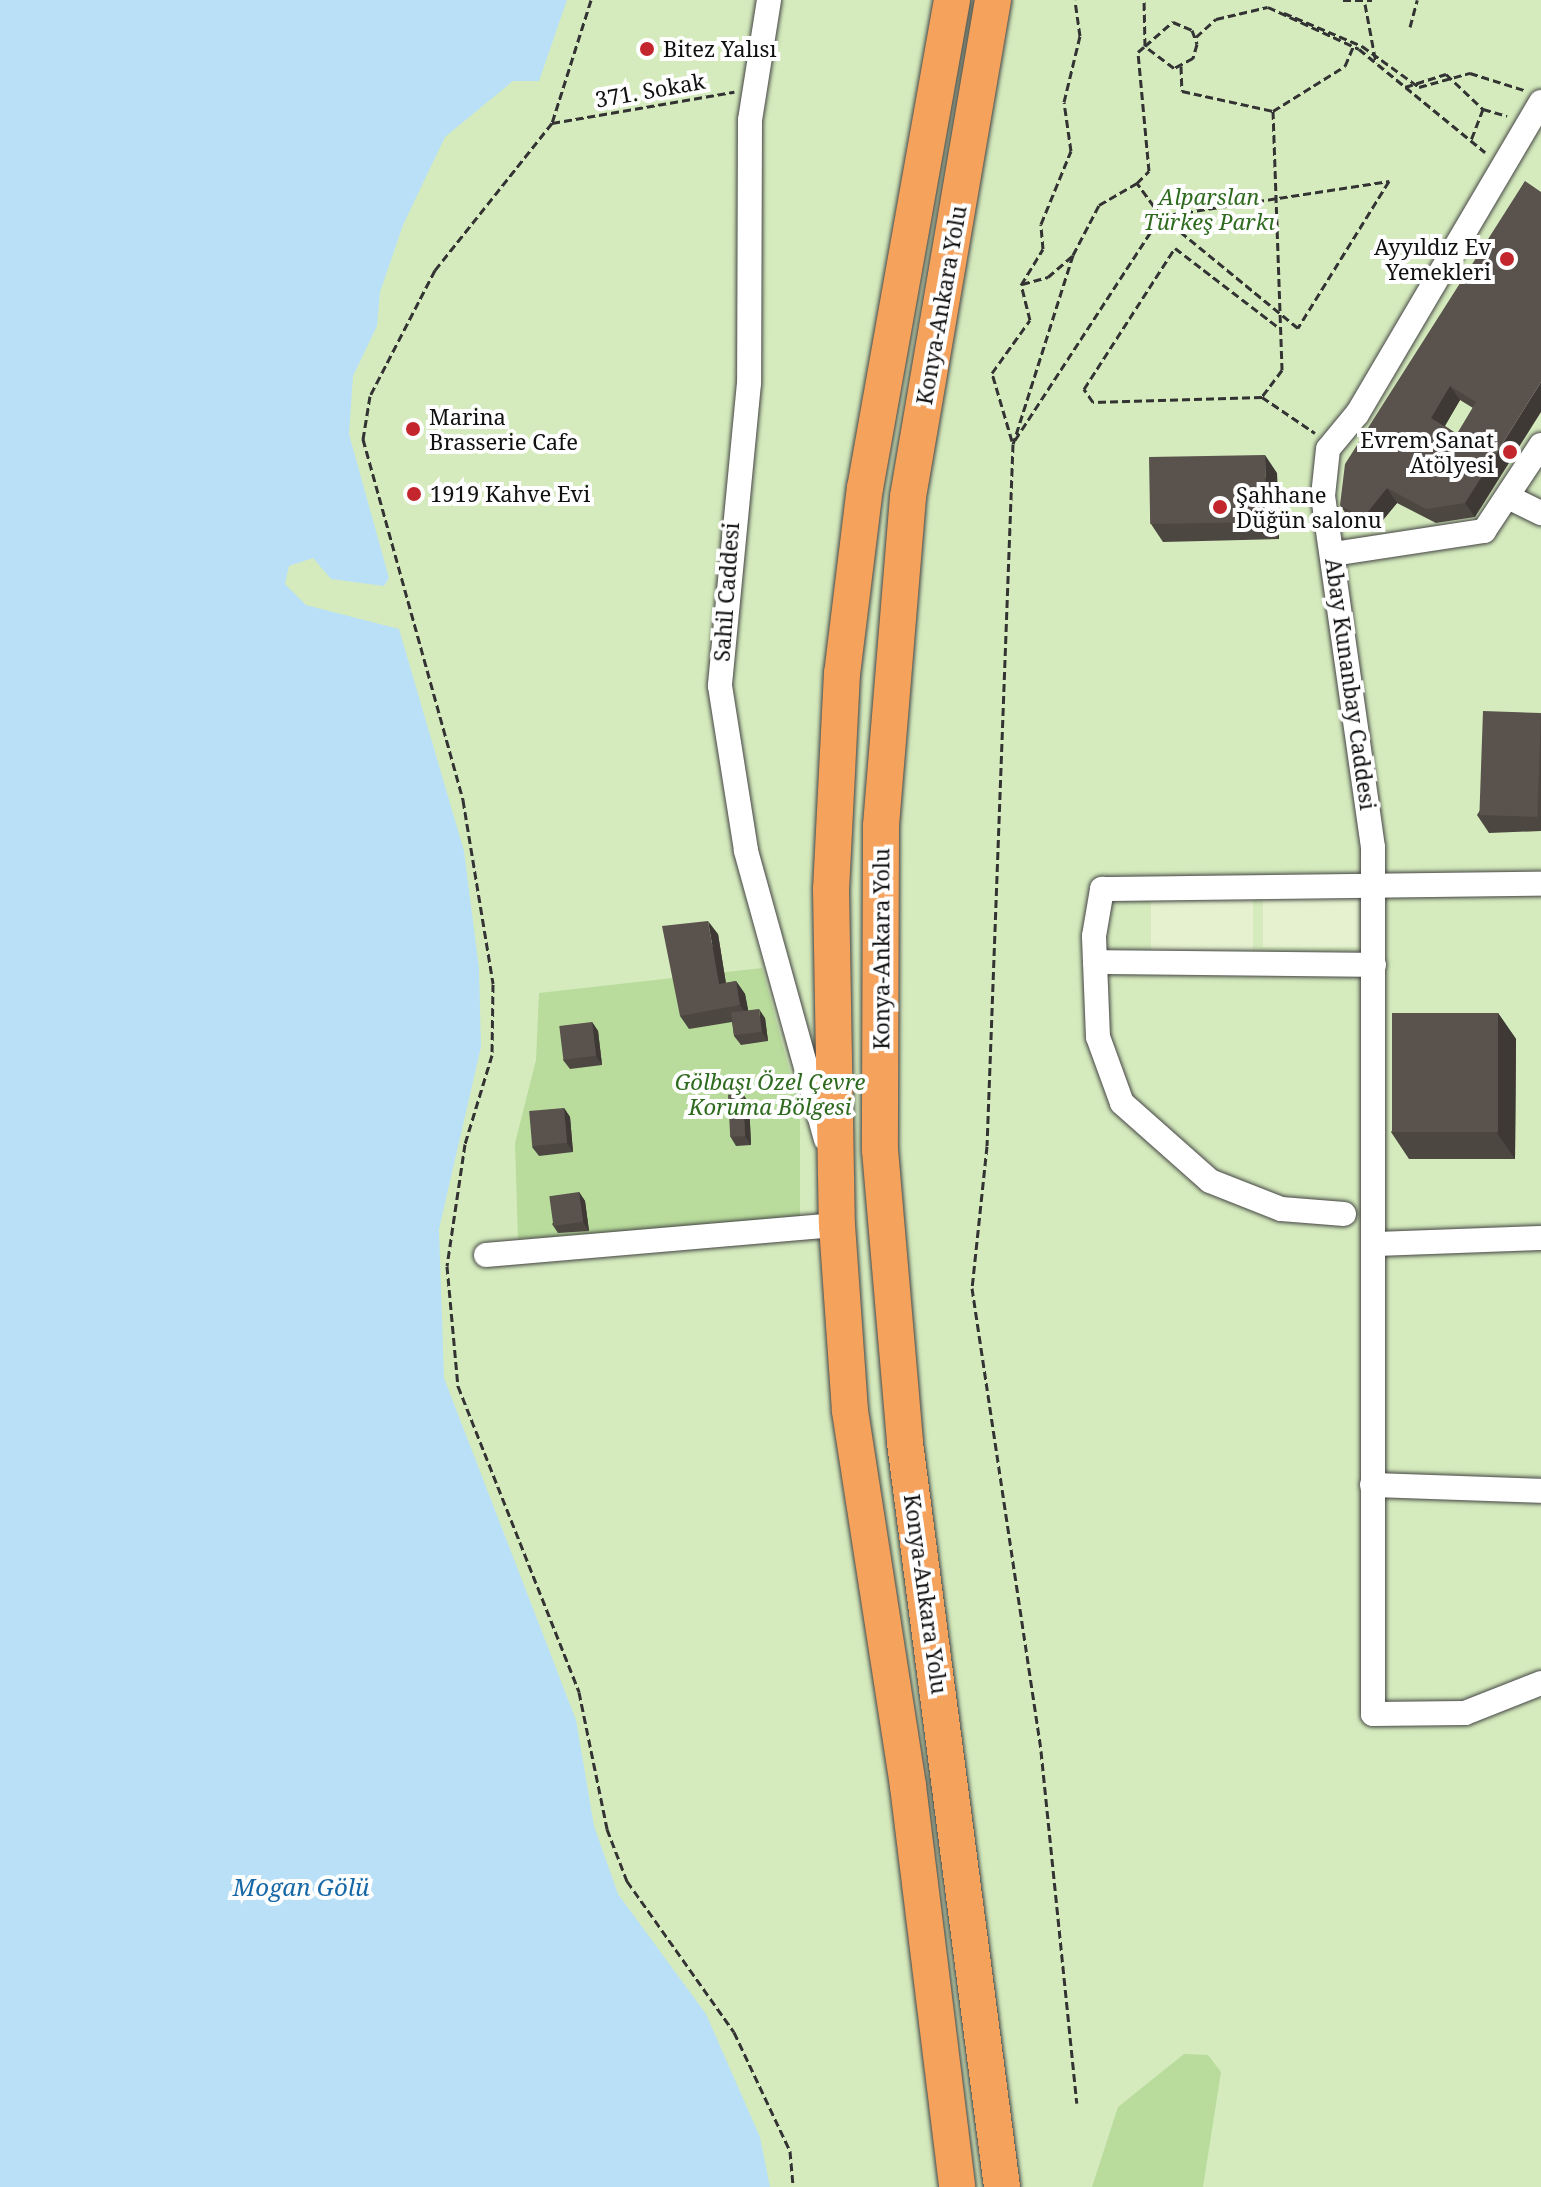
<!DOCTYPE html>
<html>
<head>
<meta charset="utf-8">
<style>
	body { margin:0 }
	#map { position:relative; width:1541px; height:2187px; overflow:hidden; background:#fffdf5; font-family:"Noto Serif",serif }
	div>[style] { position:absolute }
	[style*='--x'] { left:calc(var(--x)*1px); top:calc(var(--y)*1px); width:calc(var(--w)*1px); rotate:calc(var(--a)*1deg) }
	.green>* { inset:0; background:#d5ebbd; transform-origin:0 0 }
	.forest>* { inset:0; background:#b9dc9c }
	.pitch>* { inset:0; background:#e6f2cf; transform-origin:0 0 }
	.water>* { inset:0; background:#b9e0f7 }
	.path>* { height:3px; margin-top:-1.5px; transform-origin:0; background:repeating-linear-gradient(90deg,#333 0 8px,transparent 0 12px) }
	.roads { filter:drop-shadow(0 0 2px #444) drop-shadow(0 0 2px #444) }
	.minor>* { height:24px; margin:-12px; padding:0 12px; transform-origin:12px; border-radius:12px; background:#fff }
	.highway>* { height:36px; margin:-18px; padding:0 18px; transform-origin:18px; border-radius:18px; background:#f5a25d }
	.wall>* { inset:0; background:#4d4742 }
	.shaded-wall>* { inset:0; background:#3f3936 }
	.building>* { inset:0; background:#5a524d; transform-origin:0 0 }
	.dots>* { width:22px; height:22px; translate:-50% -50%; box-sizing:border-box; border:4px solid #fff; border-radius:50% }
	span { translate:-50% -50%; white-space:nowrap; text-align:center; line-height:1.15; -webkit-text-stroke:8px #fff; paint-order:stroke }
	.poi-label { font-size:22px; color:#111 }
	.left { translate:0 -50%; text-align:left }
	.right { translate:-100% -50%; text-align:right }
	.street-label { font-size:22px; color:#111 }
	.park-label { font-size:22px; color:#2f6b1f; font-style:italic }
	.water-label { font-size:24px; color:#1768a6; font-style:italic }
</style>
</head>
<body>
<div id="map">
	<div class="green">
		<div style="left:0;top:0;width:1541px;height:2187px"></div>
	</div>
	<div class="forest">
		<div style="clip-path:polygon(762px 968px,800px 1110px,800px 1221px,518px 1239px,515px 1143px,536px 1060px,539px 993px)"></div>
		<div style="clip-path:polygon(1184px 2054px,1208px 2055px,1221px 2072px,1203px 2187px,1092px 2187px,1118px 2107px)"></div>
	</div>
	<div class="pitch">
		<div style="left:1359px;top:895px;width:52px;height:96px;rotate:90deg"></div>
		<div style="left:1151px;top:898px;width:102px;height:52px"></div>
	</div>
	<div class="water">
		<div style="clip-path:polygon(0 0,567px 0,539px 81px,513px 81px,445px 137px,403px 225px,380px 292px,377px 326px,353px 376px,349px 434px,389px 578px,384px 586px,331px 579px,313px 558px,289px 566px,285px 584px,306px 605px,399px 629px,464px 851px,479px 968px,481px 1047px,439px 1229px,444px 1378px,576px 1720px,594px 1826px,618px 1894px,706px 2014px,760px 2137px,770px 2187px,0 2187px)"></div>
	</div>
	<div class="path">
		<div style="--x:591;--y:0;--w:129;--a:107.6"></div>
		<div style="--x:552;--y:123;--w:188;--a:128.5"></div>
		<div style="--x:435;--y:270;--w:142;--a:117.3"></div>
		<div style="--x:370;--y:396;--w:44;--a:99.2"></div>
		<div style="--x:363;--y:439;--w:375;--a:74.5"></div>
		<div style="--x:463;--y:800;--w:186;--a:80.7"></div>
		<div style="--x:493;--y:984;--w:71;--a:90.8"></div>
		<div style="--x:492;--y:1055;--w:93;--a:106.9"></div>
		<div style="--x:465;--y:1144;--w:123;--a:98.4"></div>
		<div style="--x:447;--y:1266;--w:121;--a:84.8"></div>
		<div style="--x:458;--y:1386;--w:329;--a:68.4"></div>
		<div style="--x:579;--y:1692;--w:140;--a:78.4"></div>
		<div style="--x:607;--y:1829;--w:56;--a:69"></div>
		<div style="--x:627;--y:1881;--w:185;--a:54.7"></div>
		<div style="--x:734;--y:2032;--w:132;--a:64.8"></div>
		<div style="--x:790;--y:2151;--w:36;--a:85"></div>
		<div style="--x:1343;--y:0;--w:29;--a:0"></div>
		<div style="--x:1365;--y:4;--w:60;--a:79.4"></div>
		<div style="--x:1284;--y:13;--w:85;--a:22.9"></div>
		<div style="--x:1362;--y:46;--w:70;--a:35.7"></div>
		<div style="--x:1419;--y:87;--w:53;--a:-15.4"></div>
		<div style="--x:1470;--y:73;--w:57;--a:17.5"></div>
		<div style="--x:1173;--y:22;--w:21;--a:23"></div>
		<div style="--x:1192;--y:30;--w:15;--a:70"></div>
		<div style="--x:1197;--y:44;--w:15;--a:106"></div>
		<div style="--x:1193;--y:58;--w:21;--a:152"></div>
		<div style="--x:1174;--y:68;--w:36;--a:-143"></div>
		<div style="--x:1145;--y:46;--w:37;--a:-41"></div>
		<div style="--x:1410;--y:27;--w:28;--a:-75"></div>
		<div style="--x:1196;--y:37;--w:27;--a:-42"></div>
		<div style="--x:1216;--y:19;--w:53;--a:-13"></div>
		<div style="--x:1268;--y:7;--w:100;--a:24.8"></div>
		<div style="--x:1359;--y:49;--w:163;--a:39.3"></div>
		<div style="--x:1181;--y:66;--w:25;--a:88"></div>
		<div style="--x:1182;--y:91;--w:93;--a:12.4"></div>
		<div style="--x:1273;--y:111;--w:259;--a:88"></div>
		<div style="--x:1282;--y:370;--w:34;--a:127"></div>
		<div style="--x:1262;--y:397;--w:169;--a:178.3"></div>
		<div style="--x:1093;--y:402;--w:16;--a:-125"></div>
		<div style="--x:1084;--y:389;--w:168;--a:-57.2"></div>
		<div style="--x:1175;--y:248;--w:130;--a:37.5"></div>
		<div style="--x:1405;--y:87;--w:43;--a:-17.6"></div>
		<div style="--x:1446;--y:74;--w:51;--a:43.4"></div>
		<div style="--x:1483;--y:109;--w:33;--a:111"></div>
		<div style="--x:1483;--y:109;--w:25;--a:16"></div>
		<div style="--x:1273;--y:111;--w:85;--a:-32"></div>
		<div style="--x:1345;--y:66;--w:21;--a:-67"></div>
		<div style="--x:552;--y:123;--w:185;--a:-9.7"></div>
		<div style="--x:1073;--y:255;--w:198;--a:107.6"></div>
		<div style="--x:1013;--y:444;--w:702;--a:92.12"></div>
		<div style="--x:987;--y:1146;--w:143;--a:96"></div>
		<div style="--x:972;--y:1288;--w:468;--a:81.5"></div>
		<div style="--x:1041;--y:1751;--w:354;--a:84.2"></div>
		<div style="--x:1022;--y:284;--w:27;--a:-15"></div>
		<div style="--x:1048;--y:277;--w:33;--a:-41"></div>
		<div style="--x:1073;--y:255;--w:56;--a:-62.5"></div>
		<div style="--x:1099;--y:205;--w:44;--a:-30.1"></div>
		<div style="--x:1262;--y:397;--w:64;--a:34.2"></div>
		<div style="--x:1015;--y:440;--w:267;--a:-56.9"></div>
		<div style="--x:1161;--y:216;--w:231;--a:-8.7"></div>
		<div style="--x:1389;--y:181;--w:173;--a:121.8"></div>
		<div style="--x:1298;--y:328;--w:177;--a:-140.7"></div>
		<div style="--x:1161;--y:216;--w:41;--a:-126"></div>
		<div style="--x:1137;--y:183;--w:17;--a:-45"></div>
		<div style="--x:1149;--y:171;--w:120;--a:-95.3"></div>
		<div style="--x:1138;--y:52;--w:9;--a:-41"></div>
		<div style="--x:1145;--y:46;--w:46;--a:-91.2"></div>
		<div style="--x:1012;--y:441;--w:71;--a:-106.4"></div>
		<div style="--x:992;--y:373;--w:65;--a:-54.4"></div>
		<div style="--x:1030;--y:320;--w:36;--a:-104"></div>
		<div style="--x:1021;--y:285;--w:42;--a:-58.6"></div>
		<div style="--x:1043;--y:249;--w:25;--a:-95"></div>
		<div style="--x:1041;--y:224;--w:79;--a:-67.7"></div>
		<div style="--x:1071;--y:151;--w:49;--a:-98.1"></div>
		<div style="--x:1064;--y:102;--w:68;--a:-76.4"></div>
		<div style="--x:1080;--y:36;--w:36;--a:-98"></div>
	</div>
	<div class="roads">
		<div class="minor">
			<div style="--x:769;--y:0;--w:121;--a:99"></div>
			<div style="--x:750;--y:120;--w:263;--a:90.2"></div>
			<div style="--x:749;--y:383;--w:304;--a:95.5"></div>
			<div style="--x:720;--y:686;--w:167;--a:81"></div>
			<div style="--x:746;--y:851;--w:299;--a:74.5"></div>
			<div style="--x:1541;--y:102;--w:362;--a:120.5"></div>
			<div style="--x:1357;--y:414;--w:45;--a:129.6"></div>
			<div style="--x:1328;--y:449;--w:47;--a:96.1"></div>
			<div style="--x:1323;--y:496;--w:355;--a:81.9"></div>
			<div style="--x:1373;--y:847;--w:867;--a:90"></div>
			<div style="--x:1373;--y:1714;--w:92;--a:-0.6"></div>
			<div style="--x:1465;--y:1713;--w:82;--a:-21.5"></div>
			<div style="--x:1508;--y:497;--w:37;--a:26"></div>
			<div style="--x:1333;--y:554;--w:153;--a:-8.7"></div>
			<div style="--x:1484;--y:531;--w:103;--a:-56.5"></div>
			<div style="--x:1095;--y:962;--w:279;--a:0.6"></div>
			<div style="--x:1344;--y:1214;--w:63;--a:-175.5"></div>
			<div style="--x:1281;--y:1209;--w:76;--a:-158.5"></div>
			<div style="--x:1210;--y:1181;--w:118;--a:-138.4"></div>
			<div style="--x:1122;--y:1103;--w:70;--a:-110"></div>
			<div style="--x:1098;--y:1037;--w:101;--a:-92.3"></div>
			<div style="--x:1094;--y:936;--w:48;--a:-80.3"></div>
			<div style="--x:1102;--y:889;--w:439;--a:-0.7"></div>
			<div style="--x:1375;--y:1244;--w:166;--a:-2.1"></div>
			<div style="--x:486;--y:1255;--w:352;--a:-4.9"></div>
			<div style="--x:1372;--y:1485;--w:169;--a:2"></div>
		</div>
		<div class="highway">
			<div style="--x:952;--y:0;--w:495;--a:100.1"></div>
			<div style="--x:865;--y:487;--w:187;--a:97"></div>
			<div style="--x:842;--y:673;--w:216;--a:92.9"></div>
			<div style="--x:831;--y:889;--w:336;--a:89"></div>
			<div style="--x:837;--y:1225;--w:186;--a:86"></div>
			<div style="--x:850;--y:1411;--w:379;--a:81.2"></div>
			<div style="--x:908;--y:1786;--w:404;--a:83"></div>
			<div style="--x:993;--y:0;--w:504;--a:99.71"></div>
			<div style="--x:908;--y:497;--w:330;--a:94.7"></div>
			<div style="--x:881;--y:826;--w:324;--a:90.2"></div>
			<div style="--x:880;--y:1150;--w:294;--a:85.1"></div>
			<div style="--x:905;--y:1443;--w:750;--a:82.57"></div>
		</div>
	</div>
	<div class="wall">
		<div style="clip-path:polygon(evenodd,1525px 181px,1475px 517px,1436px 523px,1397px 503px,1373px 532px,1350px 520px,1340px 505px,1525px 181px,1460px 400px,1473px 408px,1457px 434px,1445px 426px,1460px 400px)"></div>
		<div style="clip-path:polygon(1277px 473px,1279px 539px,1163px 542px,1151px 524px)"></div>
		<div style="clip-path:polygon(1541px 713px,1541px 831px,1489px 833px,1477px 815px)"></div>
		<div style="clip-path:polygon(718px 934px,726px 983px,736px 981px,745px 994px,748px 1011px,765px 1018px,768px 1041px,741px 1045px,734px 1036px,732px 1022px,689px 1029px,680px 1016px)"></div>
		<div style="clip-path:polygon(1498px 1013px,1516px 1039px,1515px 1159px,1409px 1159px,1391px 1132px)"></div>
		<div style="clip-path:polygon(592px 1022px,598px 1031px,602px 1065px,570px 1069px,563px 1060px)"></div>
		<div style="clip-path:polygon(749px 1103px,751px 1145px,736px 1146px,730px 1136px)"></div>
		<div style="clip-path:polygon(564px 1108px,570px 1117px,573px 1152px,539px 1156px,532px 1147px)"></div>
		<div style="clip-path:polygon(579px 1192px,585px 1201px,589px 1231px,558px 1233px,552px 1224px)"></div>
	</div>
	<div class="shaded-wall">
		<div style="clip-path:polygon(1541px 382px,1541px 412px,1475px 517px,1465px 503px)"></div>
		<div style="clip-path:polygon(1450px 386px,1460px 400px,1441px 432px,1431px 418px)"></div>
		<div style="clip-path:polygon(1265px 455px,1277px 473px,1279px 539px,1266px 522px)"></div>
		<div style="clip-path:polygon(1387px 488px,1397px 503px,1373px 532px,1363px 518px)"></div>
		<div style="clip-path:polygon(708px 921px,718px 934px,728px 997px,719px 984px)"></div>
		<div style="clip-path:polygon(736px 981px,745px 994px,750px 1019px,740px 1005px)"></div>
		<div style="clip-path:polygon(759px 1009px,765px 1018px,768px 1041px,762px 1032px)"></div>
		<div style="clip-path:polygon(1498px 1013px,1516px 1039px,1515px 1159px,1497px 1133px)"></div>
		<div style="clip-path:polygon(592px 1022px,598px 1031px,602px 1065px,596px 1056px)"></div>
		<div style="clip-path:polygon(743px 1094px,749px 1103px,751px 1145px,745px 1136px)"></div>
		<div style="clip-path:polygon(564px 1108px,570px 1117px,573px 1152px,567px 1143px)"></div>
		<div style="clip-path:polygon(579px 1192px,585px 1201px,589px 1231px,583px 1222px)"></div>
	</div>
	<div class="building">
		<div style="clip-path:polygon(evenodd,1525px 181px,1541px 192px,1541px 382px,1465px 503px,1426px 509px,1387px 488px,1363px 518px,1340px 505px,1345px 464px,1525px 181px,1450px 386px,1476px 402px,1457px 434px,1431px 418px,1450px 386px)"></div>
		<div style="left:1265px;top:455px;width:67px;height:116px;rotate:89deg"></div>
		<div style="left:1483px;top:711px;width:58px;height:104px;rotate:2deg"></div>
		<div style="clip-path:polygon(708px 921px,719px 984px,736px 981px,740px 1005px,680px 1016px,662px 926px)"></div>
		<div style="left:759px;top:1009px;width:23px;height:28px;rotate:83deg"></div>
		<div style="left:1392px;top:1013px;width:106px;height:119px"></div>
		<div style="left:592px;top:1022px;width:34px;height:33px;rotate:83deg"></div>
		<div style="left:743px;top:1094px;width:42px;height:15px;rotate:87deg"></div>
		<div style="left:564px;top:1108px;width:35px;height:35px;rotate:85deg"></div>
		<div style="left:579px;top:1192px;width:30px;height:30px;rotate:82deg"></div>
	</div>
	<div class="dots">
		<div style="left:647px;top:49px;background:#c4262e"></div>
		<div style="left:1507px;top:259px;background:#c4262e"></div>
		<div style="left:413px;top:429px;background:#c4262e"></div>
		<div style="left:1510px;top:452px;background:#c4262e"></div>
		<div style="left:414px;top:494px;background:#c4262e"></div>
		<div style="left:1220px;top:507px;background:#c4262e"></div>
	</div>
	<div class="poi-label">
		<span class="left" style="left:663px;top:49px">Bitez Yalısı</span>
		<span class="right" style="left:1491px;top:259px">Ayyıldız Ev<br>Yemekleri</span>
		<span class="left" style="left:429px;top:429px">Marina<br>Brasserie Cafe</span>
		<span class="right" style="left:1494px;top:452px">Evrem Sanat<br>Atölyesi</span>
		<span class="left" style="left:430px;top:494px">1919 Kahve Evi</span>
		<span class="left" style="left:1236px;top:507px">Şahhane<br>Düğün salonu</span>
	</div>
	<div class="street-label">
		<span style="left:650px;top:90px;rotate:-10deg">371. Sokak</span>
		<span style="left:941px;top:305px;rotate:-80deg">Konya-Ankara Yolu</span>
		<span style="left:726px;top:592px;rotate:-86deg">Sahil Caddesi</span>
		<span style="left:1351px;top:684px;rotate:82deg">Abay Kunanbay Caddesi</span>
		<span style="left:881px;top:949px;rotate:-90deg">Konya-Ankara Yolu</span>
		<span style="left:926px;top:1594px;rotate:82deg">Konya-Ankara Yolu</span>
	</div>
	<div class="park-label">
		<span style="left:1209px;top:209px">Alparslan<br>Türkeş Parkı</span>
		<span style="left:770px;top:1094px">Gölbaşı Özel Çevre<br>Koruma Bölgesi</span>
	</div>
	<div class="water-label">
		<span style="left:301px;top:1887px">Mogan Gölü</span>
	</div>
</div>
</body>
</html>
